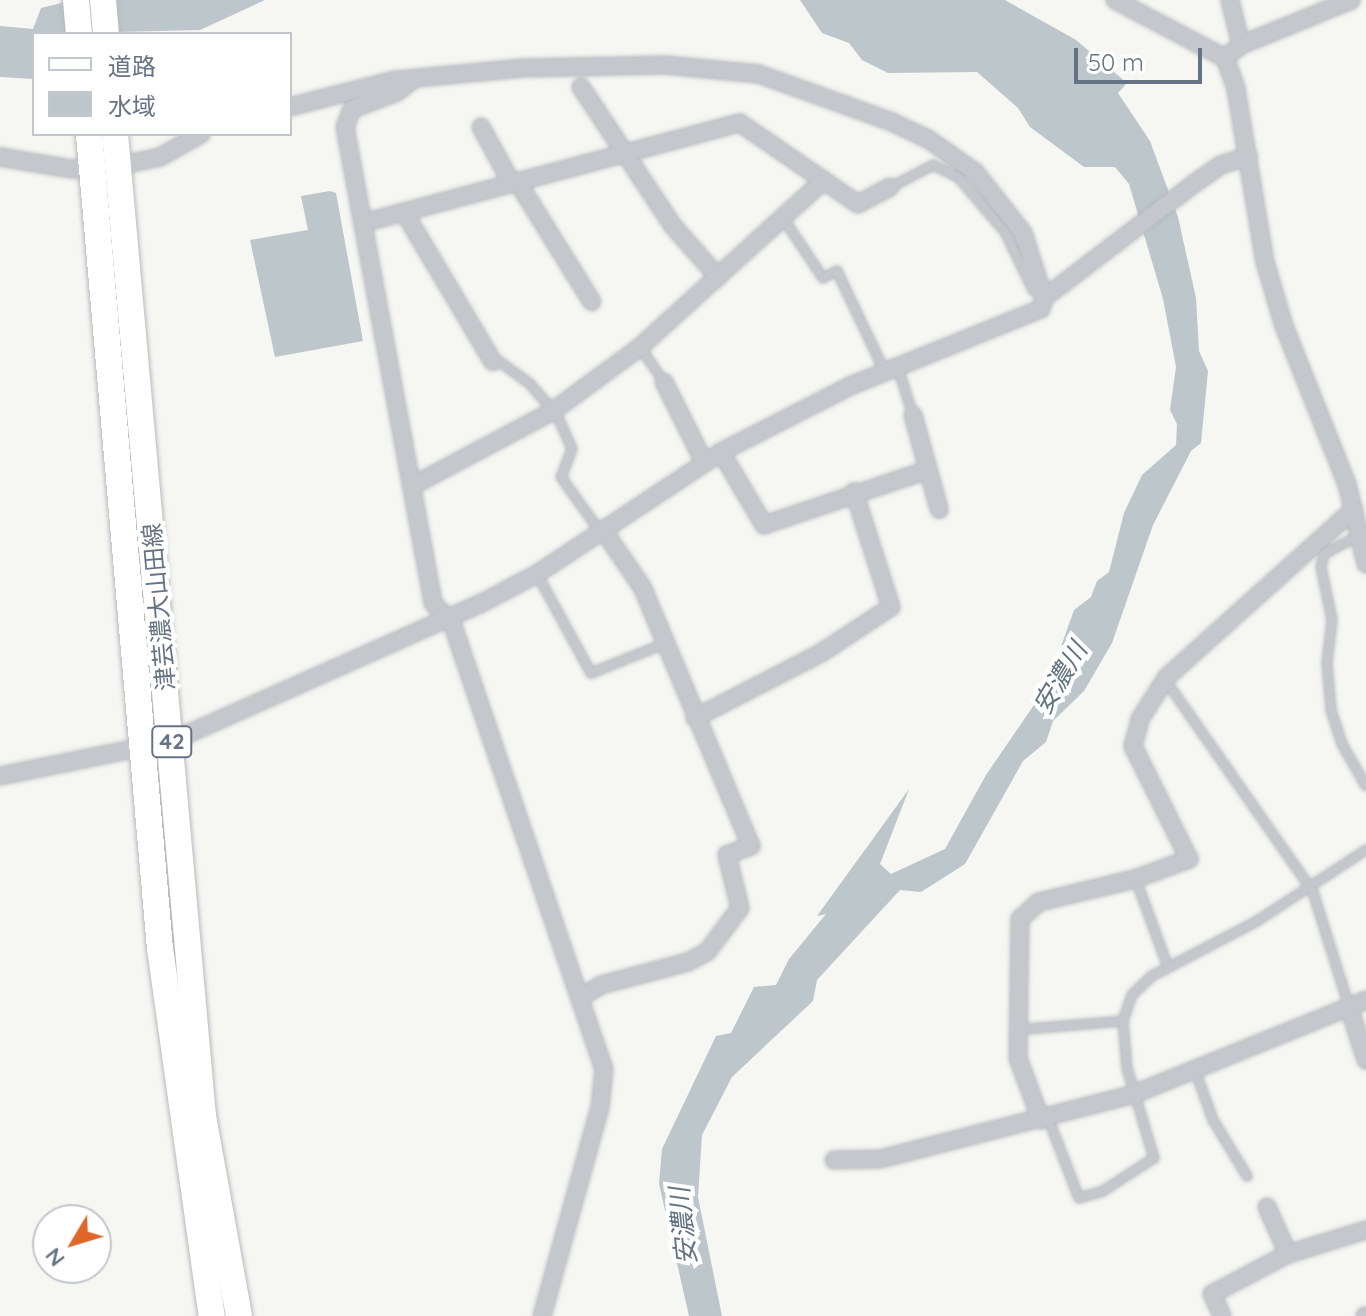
<!DOCTYPE html>
<html>
<head>
<meta charset="utf-8">
<style>
	body { margin:0 }
	#map { position:relative; width:1366px; height:1316px; overflow:hidden; background:#f6f6f3; font-family:Quicksand,"Noto Sans JP",sans-serif }
	div>[style] { position:absolute }
	[style*='--x'] { left:calc(var(--x)*1px); top:calc(var(--y)*1px); width:calc(var(--w)*1px); rotate:calc(var(--a)*1deg) }
	.water>* { inset:0; background:#bcc6cb }
	.roads { filter:drop-shadow(0 0 2px #b7babf) drop-shadow(0 0 2px #b7babf) }
	.service>* { height:8px; margin:-4px; padding:0 4px; transform-origin:4px; border-radius:4px; background:#c4c7cb }
	.minor>* { height:16px; margin:-8px; padding:0 8px; transform-origin:8px; border-radius:8px; background:#c4c7cb }
	.primary>* { height:26px; margin:-13px; padding:0 13px; transform-origin:13px; border-radius:13px; background:#fff }
	span { translate:-50% -50%; white-space:nowrap; text-align:center; line-height:1.15; -webkit-text-stroke:8px #fff; paint-order:stroke }
	.shield-label span { padding:2px 6px; background:#fff; border:2px solid; border-radius:6px; -webkit-text-stroke-width:0 }
	.shield-label { font-size:22px; color:#667384; font-weight:700 }
	.street-label { font-size:24px; color:#667384 }
	.water-label { font-size:26px; color:#617480; font-style:italic }
	.legend { position:absolute; left:32px; top:32px; width:260px; height:104px; box-sizing:border-box; background:#fff; border:2px solid #c2c7ce; margin:0; padding:10px 14px; list-style:none; font-size:24px; color:#667384 }
	.legend li { display:flex; align-items:center; gap:16px; height:40px }
	.legend b { width:40px; border:2px solid #c2c7ce }
	.north { position:absolute; left:32px; top:1204px; width:80px; height:80px; box-sizing:border-box; background:#fff; border:2px solid #c2c7ce; border-radius:50%; rotate:232deg; font-size:22px; font-weight:700; line-height:32px; text-align:center; color:#667384 }
	.north::after { content:''; display:block; margin:auto; width:28px; height:36px; background:#e06629; clip-path:polygon(50% 0,100% 100%,50% 72%,0 100%) }
	.scale { position:absolute; left:1074px; top:48px; width:128px; height:36px; box-sizing:border-box; border:4px solid #667384; border-top:0; padding-left:10px; font-size:24px; line-height:28px; white-space:nowrap; color:#667384; -webkit-text-stroke:6px #fff; paint-order:stroke }
</style>
</head>
<body>
<div id="map">
	<div class="water">
		<div style="clip-path:polygon(73px 0,265px 0,200px 30px,34px 34px,34px 79px,0 77px,0 26px,33px 29px,41px 8px)"></div>
		<div style="clip-path:polygon(800px 0,1005px 0,1076px 40px,1127px 83px,1118px 93px,1150px 141px,1178px 217px,1196px 298px,1199px 351px,1208px 371px,1201px 443px,1191px 451px,1153px 525px,1112px 643px,1084px 691px,1053px 721px,1046px 742px,1023px 761px,965px 864px,921px 892px,900px 890px,817px 980px,813px 1001px,732px 1077px,702px 1135px,698px 1197px,722px 1316px,689px 1316px,659px 1184px,662px 1149px,716px 1036px,731px 1033px,754px 987px,776px 985px,789px 959px,826px 914px,817px 916px,909px 789px,880px 864px,891px 874px,945px 849px,986px 775px,1047px 686px,1074px 610px,1091px 597px,1097px 581px,1109px 572px,1124px 513px,1142px 475px,1176px 445px,1177px 424px,1170px 410px,1176px 367px,1163px 299px,1129px 184px,1115px 167px,1084px 167px,1030px 127px,1018px 108px,977px 72px,888px 73px,862px 60px,849px 43px,822px 33px)"></div>
		<div style="clip-path:polygon(330px 191px,336px 193px,363px 341px,275px 357px,250px 240px,308px 230px,301px 196px)"></div>
	</div>
	<div class="roads">
		<div class="service">
			<div style="--x:891;--y:187;--w:47;--a:-27.6"></div>
			<div style="--x:933;--y:165;--w:28;--a:26"></div>
			<div style="--x:958;--y:177;--w:72;--a:49.5"></div>
			<div style="--x:1005;--y:232;--w:64;--a:64.2"></div>
			<div style="--x:1033;--y:290;--w:9;--a:36"></div>
			<div style="--x:783;--y:218;--w:72;--a:56.3"></div>
			<div style="--x:823;--y:278;--w:16;--a:-27"></div>
			<div style="--x:837;--y:271;--w:112;--a:64.6"></div>
			<div style="--x:640;--y:347;--w:42;--a:55.6"></div>
			<div style="--x:493;--y:362;--w:7;--a:0"></div>
			<div style="--x:500;--y:362;--w:37;--a:36"></div>
			<div style="--x:530;--y:384;--w:41;--a:48.9"></div>
			<div style="--x:557;--y:415;--w:37;--a:66"></div>
			<div style="--x:572;--y:449;--w:30;--a:111"></div>
			<div style="--x:561;--y:477;--w:69;--a:54.5"></div>
			<div style="--x:898;--y:368;--w:49;--a:72.3"></div>
			<div style="--x:1358;--y:536;--w:38;--a:152"></div>
			<div style="--x:1324;--y:554;--w:13;--a:103"></div>
			<div style="--x:1321;--y:567;--w:54;--a:78.3"></div>
			<div style="--x:1332;--y:620;--w:43;--a:96.6"></div>
			<div style="--x:1327;--y:663;--w:47;--a:85.1"></div>
			<div style="--x:1331;--y:710;--w:36;--a:72"></div>
			<div style="--x:1342;--y:744;--w:48;--a:60.3"></div>
			<div style="--x:537;--y:574;--w:113;--a:61.4"></div>
			<div style="--x:591;--y:673;--w:79;--a:-21.7"></div>
			<div style="--x:1166;--y:681;--w:257;--a:55.1"></div>
			<div style="--x:1313;--y:892;--w:120;--a:72.5"></div>
			<div style="--x:1136;--y:880;--w:93;--a:69.8"></div>
			<div style="--x:1016;--y:1030;--w:107;--a:-4.8"></div>
			<div style="--x:1195;--y:1070;--w:53;--a:70.2"></div>
			<div style="--x:1213;--y:1120;--w:66;--a:58.7"></div>
			<div style="--x:1048;--y:1118;--w:86;--a:68.8"></div>
			<div style="--x:1079;--y:1198;--w:25;--a:-16"></div>
			<div style="--x:1103;--y:1191;--w:61;--a:-32.9"></div>
			<div style="--x:1154;--y:1158;--w:94;--a:-106.7"></div>
			<div style="--x:1127;--y:1068;--w:47;--a:-94.9"></div>
			<div style="--x:1123;--y:1021;--w:28;--a:-71"></div>
			<div style="--x:1132;--y:995;--w:28;--a:-44"></div>
			<div style="--x:1152;--y:976;--w:119;--a:-27.6"></div>
			<div style="--x:1257;--y:921;--w:130;--a:-33.1"></div>
		</div>
		<div class="minor">
			<div style="--x:1115;--y:0;--w:124;--a:27.8"></div>
			<div style="--x:1225;--y:58;--w:33;--a:70"></div>
			<div style="--x:1236;--y:89;--w:175;--a:80.5"></div>
			<div style="--x:1265;--y:262;--w:67;--a:73.5"></div>
			<div style="--x:1284;--y:326;--w:170;--a:68.3"></div>
			<div style="--x:1347;--y:484;--w:82;--a:76.6"></div>
			<div style="--x:1230;--y:0;--w:46;--a:76.3"></div>
			<div style="--x:1225;--y:58;--w:21;--a:-39"></div>
			<div style="--x:1241;--y:45;--w:119;--a:-22.2"></div>
			<div style="--x:415;--y:78;--w:23;--a:142"></div>
			<div style="--x:397;--y:92;--w:48;--a:159.3"></div>
			<div style="--x:352;--y:109;--w:19;--a:111"></div>
			<div style="--x:345;--y:127;--w:484;--a:79.5"></div>
			<div style="--x:433;--y:603;--w:21;--a:47"></div>
			<div style="--x:581;--y:87;--w:167;--a:56.5"></div>
			<div style="--x:673;--y:226;--w:68;--a:48.6"></div>
			<div style="--x:481;--y:127;--w:63;--a:61.4"></div>
			<div style="--x:0;--y:157;--w:73;--a:9.5"></div>
			<div style="--x:72;--y:169;--w:46;--a:-3.7"></div>
			<div style="--x:118;--y:166;--w:43;--a:-12.1"></div>
			<div style="--x:160;--y:157;--w:47;--a:-29.3"></div>
			<div style="--x:517;--y:181;--w:142;--a:58.2"></div>
			<div style="--x:404;--y:212;--w:174;--a:59.3"></div>
			<div style="--x:363;--y:223;--w:390;--a:-14.9"></div>
			<div style="--x:740;--y:123;--w:143;--a:34.5"></div>
			<div style="--x:858;--y:204;--w:36;--a:-28"></div>
			<div style="--x:1044;--y:298;--w:190;--a:-37.3"></div>
			<div style="--x:1195;--y:183;--w:32;--a:-35"></div>
			<div style="--x:1221;--y:165;--w:29;--a:-18"></div>
			<div style="--x:664;--y:382;--w:89;--a:63.4"></div>
			<div style="--x:913;--y:415;--w:98;--a:74.5"></div>
			<div style="--x:721;--y:452;--w:85;--a:59.5"></div>
			<div style="--x:764;--y:525;--w:172;--a:-18.6"></div>
			<div style="--x:412;--y:486;--w:160;--a:-28"></div>
			<div style="--x:553;--y:411;--w:108;--a:-36.3"></div>
			<div style="--x:640;--y:347;--w:248;--a:-42.2"></div>
			<div style="--x:450;--y:617;--w:478;--a:71.2"></div>
			<div style="--x:604;--y:1069;--w:38;--a:96"></div>
			<div style="--x:600;--y:1107;--w:217;--a:105.5"></div>
			<div style="--x:695;--y:718;--w:142;--a:-27.3"></div>
			<div style="--x:821;--y:653;--w:84;--a:-33.3"></div>
			<div style="--x:891;--y:607;--w:121;--a:-107.8"></div>
			<div style="--x:0;--y:776;--w:176;--a:-11.5"></div>
			<div style="--x:172;--y:741;--w:337;--a:-24"></div>
			<div style="--x:480;--y:604;--w:64;--a:-27.8"></div>
			<div style="--x:537;--y:574;--w:221;--a:-33.5"></div>
			<div style="--x:721;--y:452;--w:145;--a:-27.1"></div>
			<div style="--x:850;--y:386;--w:206;--a:-22"></div>
			<div style="--x:1041;--y:309;--w:11;--a:-75"></div>
			<div style="--x:1044;--y:298;--w:68;--a:-107.9"></div>
			<div style="--x:1023;--y:233;--w:78;--a:-128.2"></div>
			<div style="--x:975;--y:172;--w:57;--a:-144.9"></div>
			<div style="--x:928;--y:139;--w:40;--a:-155"></div>
			<div style="--x:892;--y:122;--w:141;--a:-160.2"></div>
			<div style="--x:759;--y:74;--w:94;--a:-174.5"></div>
			<div style="--x:665;--y:65;--w:142;--a:178.8"></div>
			<div style="--x:523;--y:68;--w:129;--a:174.6"></div>
			<div style="--x:395;--y:80;--w:108;--a:165.6"></div>
			<div style="--x:583;--y:996;--w:21;--a:-31"></div>
			<div style="--x:601;--y:985;--w:90;--a:-14.8"></div>
			<div style="--x:688;--y:962;--w:21;--a:-28"></div>
			<div style="--x:707;--y:952;--w:55;--a:-53.1"></div>
			<div style="--x:740;--y:908;--w:55;--a:-103.8"></div>
			<div style="--x:727;--y:855;--w:26;--a:-21"></div>
			<div style="--x:751;--y:846;--w:281;--a:-112.8"></div>
			<div style="--x:642;--y:587;--w:68;--a:-124.2"></div>
			<div style="--x:1349;--y:1007;--w:56;--a:72.2"></div>
			<div style="--x:1041;--y:1120;--w:66;--a:-110.4"></div>
			<div style="--x:1018;--y:1058;--w:139;--a:-89.2"></div>
			<div style="--x:1020;--y:919;--w:25;--a:-42"></div>
			<div style="--x:1039;--y:902;--w:99;--a:-13.5"></div>
			<div style="--x:1135;--y:879;--w:58;--a:-20.3"></div>
			<div style="--x:1189;--y:859;--w:126;--a:-116.4"></div>
			<div style="--x:1133;--y:746;--w:28;--a:-75"></div>
			<div style="--x:1140;--y:719;--w:50;--a:-57.3"></div>
			<div style="--x:1167;--y:677;--w:251;--a:-41.9"></div>
			<div style="--x:834;--y:1160;--w:46;--a:-1.2"></div>
			<div style="--x:880;--y:1159;--w:260;--a:-14.3"></div>
			<div style="--x:1132;--y:1095;--w:253;--a:-22.1"></div>
			<div style="--x:1267;--y:1207;--w:51;--a:65.9"></div>
			<div style="--x:1288;--y:1254;--w:82;--a:-17.1"></div>
			<div style="--x:1222;--y:1316;--w:24;--a:-114"></div>
			<div style="--x:1212;--y:1294;--w:86;--a:-27.8"></div>
			<div style="--x:1365;--y:1316;--w:1;--a:0"></div>
		</div>
		<div class="primary">
			<div style="--x:76;--y:0;--w:34;--a:85"></div>
			<div style="--x:103;--y:0;--w:34;--a:85"></div>
			<div style="--x:89;--y:134;--w:817;--a:85.02"></div>
			<div style="--x:160;--y:948;--w:372;--a:82"></div>
			<div style="--x:115;--y:134;--w:986;--a:84.88"></div>
			<div style="--x:203;--y:1116;--w:203;--a:79.8"></div>
		</div>
	</div>
	<div class="shield-label">
		<span style="left:172px;top:742px">42</span>
	</div>
	<div class="street-label">
		<span style="left:159px;top:607px;rotate:-95deg">津芸濃大山田線</span>
	</div>
	<div class="water-label">
		<span style="left:1060px;top:678px;rotate:-59deg">安濃川</span>
		<span style="left:683px;top:1226px;rotate:-96deg">安濃川</span>
	</div>
	<ul class="legend">
	<li><b style="height:10px;background:#fff"></b>道路</li>
	<li><b style="height:22px;background:#bcc6cb"></b>水域</li>
	</ul>
	<div class="north">N</div>
	<div class="scale">50 m</div>
</div>
</body>
</html>
